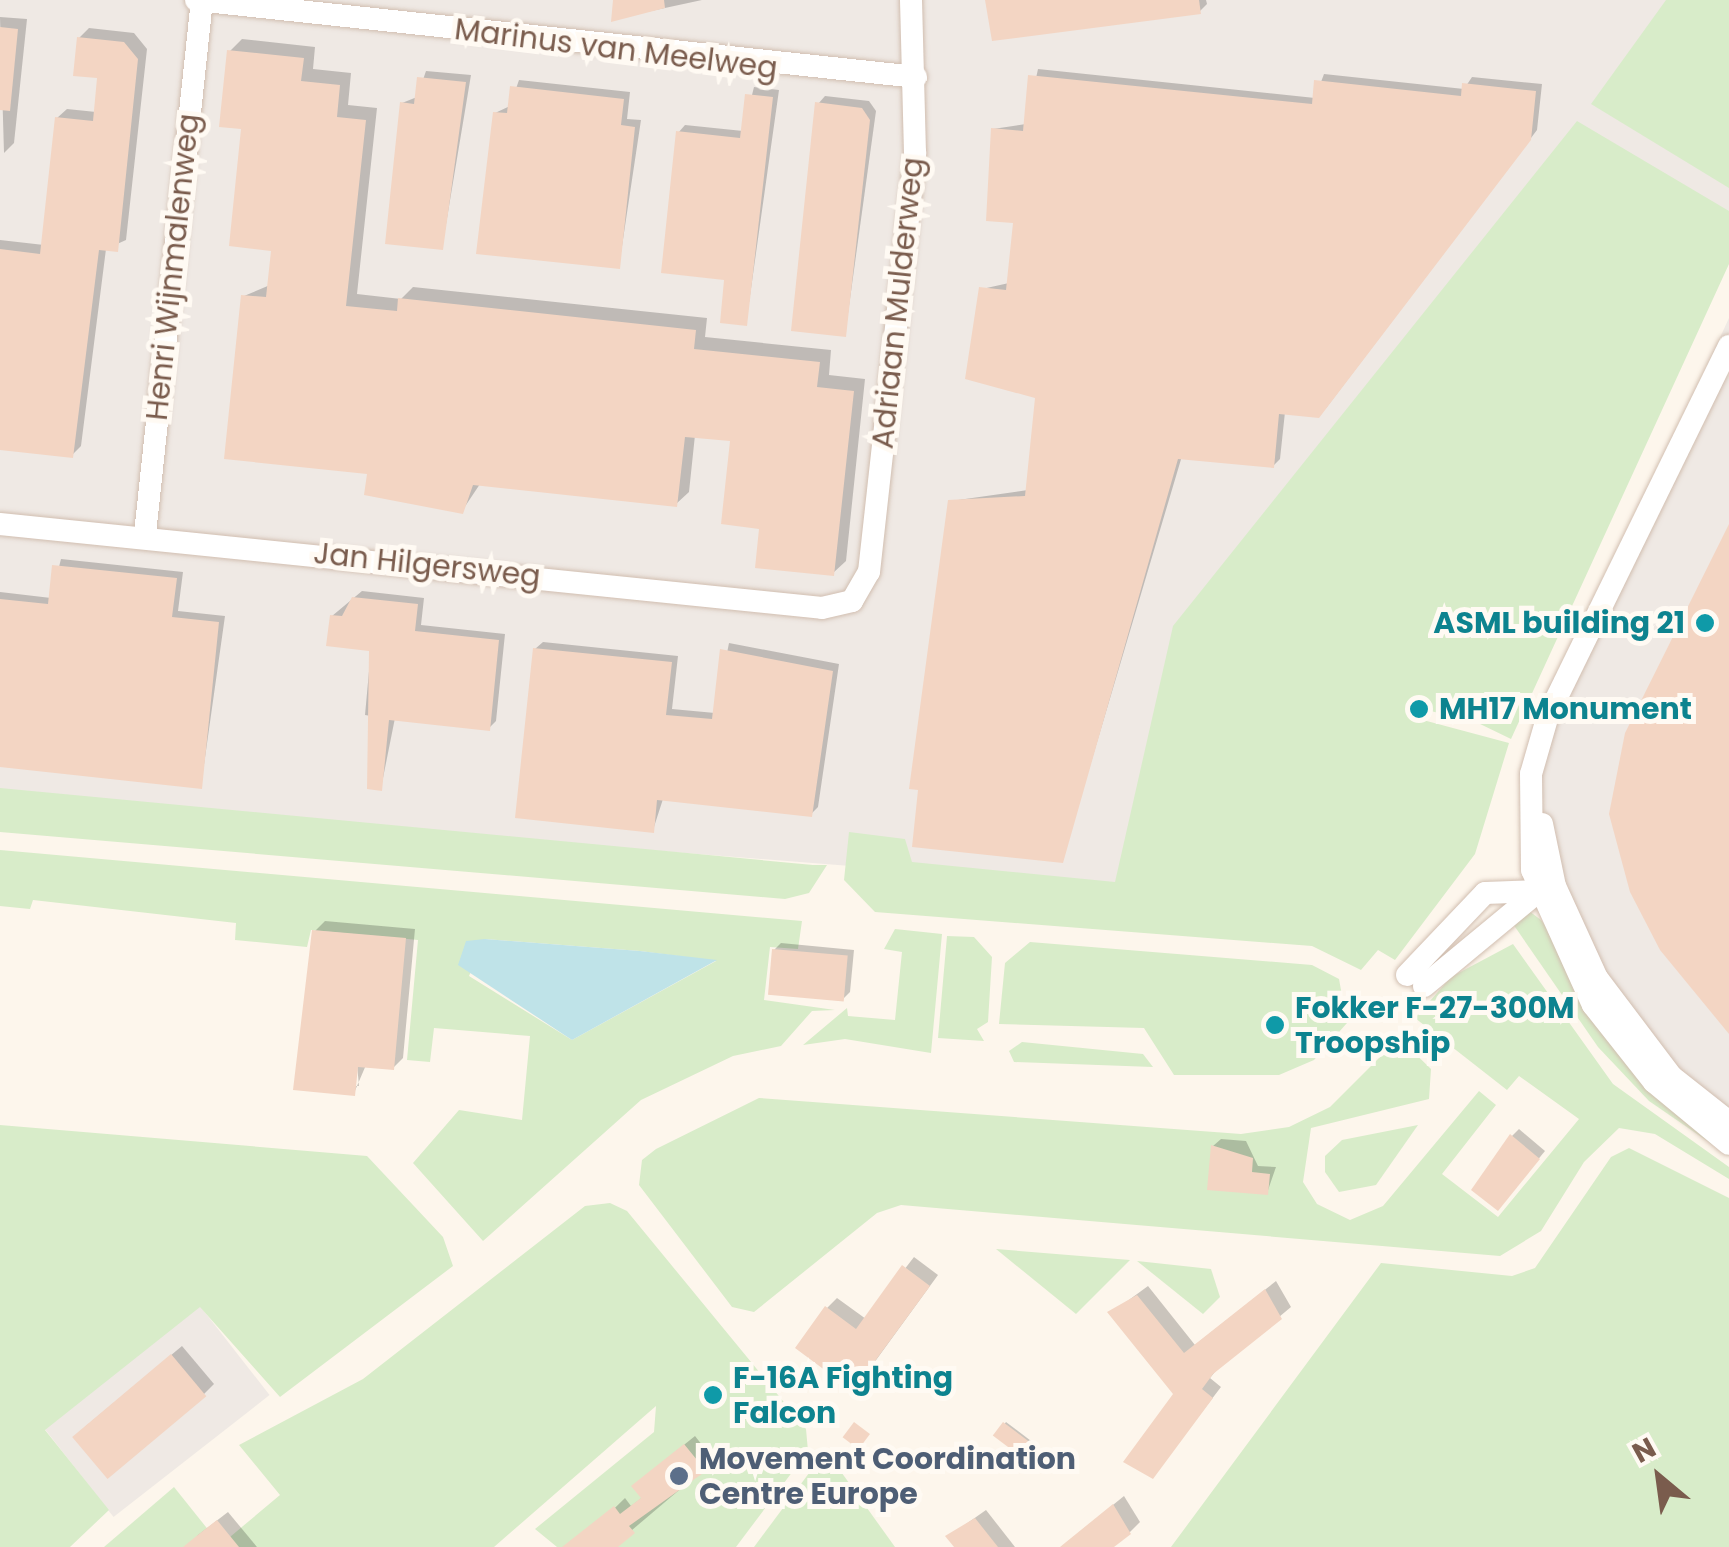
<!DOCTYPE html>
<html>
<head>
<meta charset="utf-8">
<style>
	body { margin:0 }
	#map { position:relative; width:1729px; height:1547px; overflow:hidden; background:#fdf6ec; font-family:Poppins,sans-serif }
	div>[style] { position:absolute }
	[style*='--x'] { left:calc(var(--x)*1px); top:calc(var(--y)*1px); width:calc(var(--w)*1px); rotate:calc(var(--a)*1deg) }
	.industrial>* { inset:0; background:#efe9e4; transform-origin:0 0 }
	.green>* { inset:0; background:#d8ecc9 }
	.water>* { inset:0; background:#bfe3e8 }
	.shadow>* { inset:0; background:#0003; transform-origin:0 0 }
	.building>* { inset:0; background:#f3d5c3; transform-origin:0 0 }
	.roads { filter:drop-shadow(0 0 2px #d1beb0) drop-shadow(0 0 2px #d1beb0) }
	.minor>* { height:22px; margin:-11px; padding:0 11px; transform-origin:11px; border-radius:11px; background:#fff }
	.dots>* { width:28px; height:28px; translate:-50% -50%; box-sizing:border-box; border:5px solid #fffaf3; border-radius:50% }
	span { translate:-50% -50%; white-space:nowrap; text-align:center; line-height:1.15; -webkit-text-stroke:10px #fffaf3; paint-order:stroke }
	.street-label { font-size:30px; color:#7a5c4d }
	.culture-label { font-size:30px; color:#0d838f; font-weight:700 }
	.right { translate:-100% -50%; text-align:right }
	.left { translate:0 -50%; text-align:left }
	.service-label { font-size:30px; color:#4e5e75; font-weight:700 }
	.north { position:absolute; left:1609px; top:1427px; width:100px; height:100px; -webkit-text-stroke:8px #fffaf3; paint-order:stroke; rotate:331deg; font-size:28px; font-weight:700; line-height:40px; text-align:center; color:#7a5c4d }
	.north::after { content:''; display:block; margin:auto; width:35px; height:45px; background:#7a5c4d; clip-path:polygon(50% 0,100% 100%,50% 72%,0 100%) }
</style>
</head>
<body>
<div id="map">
	<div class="industrial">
		<div style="clip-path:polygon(0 0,1729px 0,1729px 225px,1128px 888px,0 799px)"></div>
		<div style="clip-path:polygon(1729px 318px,1729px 1112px,1652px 1062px,1542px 874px,1519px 773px)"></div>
		<div style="left:200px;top:1306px;width:113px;height:198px;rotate:52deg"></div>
	</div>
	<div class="green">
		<div style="clip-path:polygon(1666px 0,1729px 0,1729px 188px,1591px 104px)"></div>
		<div style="clip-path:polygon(1577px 121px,1729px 211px,1729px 264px,1511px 739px,1478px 723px,1415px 707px,1423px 720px,1509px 743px,1475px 854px,1395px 960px,1378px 950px,1361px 970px,1312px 946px,875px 912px,844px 880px,849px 832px,905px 839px,912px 862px,1115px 882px,1173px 626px)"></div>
		<div style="clip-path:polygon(0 788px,813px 865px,827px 865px,809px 893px,785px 899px,0 832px)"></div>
		<div style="clip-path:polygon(evenodd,0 850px,802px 921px,798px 949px,770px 947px,764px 1000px,835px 1010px,812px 1011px,781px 1046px,733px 1056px,641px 1100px,483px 1241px,413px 1163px,459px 1110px,522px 1120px,530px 1036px,434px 1028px,430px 1062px,407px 1060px,418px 940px,311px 930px,307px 947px,235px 940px,236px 923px,33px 900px,30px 909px,0 906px,0 850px,485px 939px,640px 951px,716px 961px,572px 1040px,469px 976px,485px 939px)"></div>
		<div style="clip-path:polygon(1529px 911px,1541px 920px,1729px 1156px,1649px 1101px,1598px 1047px,1513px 924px)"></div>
		<div style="clip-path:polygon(895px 929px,942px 934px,931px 1053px,845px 1039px,803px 1045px,847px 1008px,848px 1016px,895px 1020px,902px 952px,884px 949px)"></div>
		<div style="clip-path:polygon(947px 936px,974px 937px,992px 957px,988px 1022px,977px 1029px,984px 1041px,938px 1038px)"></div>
		<div style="clip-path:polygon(1030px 942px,1312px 965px,1339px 979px,1347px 1023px,1314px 1060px,1279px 1075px,1174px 1075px,1144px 1028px,999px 1024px,1005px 963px)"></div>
		<div style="clip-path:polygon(1513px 944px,1613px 1084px,1729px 1167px,1729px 1179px,1655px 1134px,1619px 1128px,1584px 1162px,1541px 1231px,1500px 1256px,901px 1205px,877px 1213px,754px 1312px,732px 1307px,639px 1185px,642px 1160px,656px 1149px,759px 1098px,1241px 1134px,1289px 1127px,1330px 1107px,1399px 1038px,1431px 1069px,1429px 1099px,1311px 1128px,1303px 1182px,1317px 1204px,1350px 1220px,1383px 1206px,1479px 1091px,1496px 1105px,1442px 1174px,1498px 1217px,1579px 1119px,1519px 1076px,1507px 1090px,1415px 1018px,1451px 977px)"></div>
		<div style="clip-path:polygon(1022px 1042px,1143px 1054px,1153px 1067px,1014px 1062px,1009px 1051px)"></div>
		<div style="clip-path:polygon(0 1125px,367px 1156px,443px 1237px,453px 1266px,280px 1397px,200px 1307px,45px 1430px,109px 1510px,70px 1547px,0 1547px)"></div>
		<div style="clip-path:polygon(1418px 1125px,1376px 1185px,1339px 1192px,1325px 1172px,1325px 1156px,1342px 1140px)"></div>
		<div style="clip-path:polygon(1629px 1148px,1729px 1198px,1729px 1547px,1171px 1547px,1381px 1263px,1512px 1276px,1535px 1268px,1611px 1157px)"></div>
		<div style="clip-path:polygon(610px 1203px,627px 1211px,806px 1429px,808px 1451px,736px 1547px,557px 1547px,535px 1529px,654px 1432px,656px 1406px,494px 1547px,218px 1547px,280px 1495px,239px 1445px,363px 1379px,585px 1206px)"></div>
		<div style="clip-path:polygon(996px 1249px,1130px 1260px,1076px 1314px)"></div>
		<div style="clip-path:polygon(1137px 1261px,1211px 1269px,1220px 1297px,1203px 1314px)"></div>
		<div style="clip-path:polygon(818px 1461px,834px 1462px,895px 1547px,754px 1547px)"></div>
		<div style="clip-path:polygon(174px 1487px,210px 1532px,205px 1547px,104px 1547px)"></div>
	</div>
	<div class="water">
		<div style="clip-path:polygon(485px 939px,640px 951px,717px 960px,572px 1040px,458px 965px,466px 941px)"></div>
	</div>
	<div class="shadow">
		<div style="clip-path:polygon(615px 0,702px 0,614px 19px)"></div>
		<div style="clip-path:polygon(988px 0,1206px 0,1207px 4px,1200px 11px)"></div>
		<div style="clip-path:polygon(0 17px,27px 19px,14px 143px,4px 153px)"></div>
		<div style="clip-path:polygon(89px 28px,134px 33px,147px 49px,126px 240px,106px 249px,81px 446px,72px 455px,0 447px,0 240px,44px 245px,57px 118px,67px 109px,96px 112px,100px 76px,79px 38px)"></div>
		<div style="clip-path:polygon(242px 39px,315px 47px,313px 69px,351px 73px,348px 105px,377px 108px,357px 294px,401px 299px,413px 287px,707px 318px,705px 337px,831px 350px,829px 375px,865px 379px,846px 561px,833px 573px,762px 526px,733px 439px,695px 435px,689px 492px,676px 504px,480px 484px,462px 511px,369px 472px,244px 296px,270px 285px,274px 248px,230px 51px)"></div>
		<div style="clip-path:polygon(1038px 69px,1315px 98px,1324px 74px,1464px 89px,1472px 77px,1542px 84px,1537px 130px,1326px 408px,1285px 412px,1280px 459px,1273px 466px,1182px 456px,1062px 860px,951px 501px,1028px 490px,1038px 396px,982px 289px,1009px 283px,1016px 221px,993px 129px,1026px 124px)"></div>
		<div style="clip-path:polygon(426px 71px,471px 75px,442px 248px,402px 103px,417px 97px)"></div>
		<div style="clip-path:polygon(519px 80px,630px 92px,627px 119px,641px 120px,619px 266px,495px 113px,510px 106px)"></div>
		<div style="clip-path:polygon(754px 87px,779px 90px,746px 324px,678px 133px,685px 125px,743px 131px)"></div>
		<div style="clip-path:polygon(825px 96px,869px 101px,876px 111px,845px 335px,818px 104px)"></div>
		<div style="clip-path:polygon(61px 559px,183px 572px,178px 611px,225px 616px,201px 786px,0 765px,0 592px,51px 598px)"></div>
		<div style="clip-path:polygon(362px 591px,424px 598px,421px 625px,505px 634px,496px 721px,489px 728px,395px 718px,381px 788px,377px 717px,365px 715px,371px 649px,332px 616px)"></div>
		<div style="clip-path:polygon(543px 642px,678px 656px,672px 709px,715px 713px,729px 643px,839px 664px,818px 807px,811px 814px,663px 799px,653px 830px,535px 649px)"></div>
		<div style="clip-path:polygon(evenodd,325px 921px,415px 929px,403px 1058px,393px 1068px,366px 1065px,354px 1093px,315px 931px,325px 921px,356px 1054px,359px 1086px,354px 1086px,356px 1054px)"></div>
		<div style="clip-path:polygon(781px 943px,854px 950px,850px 992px,843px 999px,774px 950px)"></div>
		<div style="clip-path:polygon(1519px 1129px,1545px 1151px,1504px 1201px,1512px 1136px)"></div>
		<div style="clip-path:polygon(1221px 1139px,1246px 1141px,1258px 1166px,1276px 1167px,1267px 1193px,1213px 1146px)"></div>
		<div style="clip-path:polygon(914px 1257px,938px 1275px,863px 1378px,827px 1308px,837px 1298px,866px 1319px)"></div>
		<div style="clip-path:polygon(1276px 1281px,1291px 1307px,1219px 1367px,1210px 1378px,1221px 1387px,1153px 1476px,1176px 1394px,1111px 1313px,1148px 1286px,1195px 1345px)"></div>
		<div style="clip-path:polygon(182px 1346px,214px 1384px,204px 1394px,85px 1427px)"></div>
		<div style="left:1006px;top:1422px;width:34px;height:16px;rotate:37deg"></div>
		<div style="clip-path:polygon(695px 1436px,714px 1460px,704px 1469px,612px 1547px,575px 1547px,625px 1498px,631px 1506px,643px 1497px,644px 1477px)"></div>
		<div style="clip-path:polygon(1124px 1496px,1140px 1522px,1130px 1532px,1110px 1547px,1061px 1547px)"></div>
		<div style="clip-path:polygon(986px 1510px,1015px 1547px,957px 1547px,949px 1536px)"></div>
		<div style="clip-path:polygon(228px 1512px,257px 1547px,190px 1547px,198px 1535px)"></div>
	</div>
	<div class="building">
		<div style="clip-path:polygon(613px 0,664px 0,665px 8px,611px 22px)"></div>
		<div style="clip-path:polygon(985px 0,1199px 0,1201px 14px,992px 41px)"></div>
		<div style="clip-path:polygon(0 27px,18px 29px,10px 111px,0 110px)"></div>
		<div style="clip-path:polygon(77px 37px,124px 42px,138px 59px,118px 252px,99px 250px,73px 458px,0 450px,0 249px,40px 254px,55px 117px,93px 121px,97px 78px,73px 76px)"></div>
		<div style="clip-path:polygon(227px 50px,304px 58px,301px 81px,340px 85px,337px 117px,366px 120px,346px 306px,397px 311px,398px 298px,696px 330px,694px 349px,820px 362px,817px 387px,854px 391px,834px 576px,755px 568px,759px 529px,721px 524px,730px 441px,685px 437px,677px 507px,473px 485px,463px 514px,364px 495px,367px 474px,224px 459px,241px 295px,266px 297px,271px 251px,229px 246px,241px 129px,219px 127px)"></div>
		<div style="clip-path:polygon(1028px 75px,1312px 104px,1314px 80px,1461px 96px,1462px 83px,1536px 91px,1531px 140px,1319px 418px,1279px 414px,1274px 468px,1178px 459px,1063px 863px,912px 847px,918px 790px,909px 789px,948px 500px,1025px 496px,1035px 398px,965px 379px,979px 287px,1006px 290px,1013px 223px,986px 221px,991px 128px,1023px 131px)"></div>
		<div style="clip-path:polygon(417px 77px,466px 82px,443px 250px,385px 244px,400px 102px,414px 104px)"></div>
		<div style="clip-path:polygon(510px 86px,624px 99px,621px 125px,635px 127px,620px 269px,476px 254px,493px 112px,507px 113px)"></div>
		<div style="clip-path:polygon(745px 94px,773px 97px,747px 326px,720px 323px,724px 280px,661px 273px,676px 131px,740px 138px)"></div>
		<div style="clip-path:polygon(815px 102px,862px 108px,870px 120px,846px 337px,791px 331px)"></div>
		<div style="clip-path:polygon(1729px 524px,1729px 1034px,1660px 950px,1630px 892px,1609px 814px,1625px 733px)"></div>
		<div style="clip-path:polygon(52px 565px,177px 578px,172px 617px,219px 622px,202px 789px,0 767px,0 599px,48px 604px)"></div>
		<div style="clip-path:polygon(352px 597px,418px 604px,415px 631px,499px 640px,490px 731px,389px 720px,382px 791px,367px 789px,369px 651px,326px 646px,330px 615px,342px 616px)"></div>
		<div style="clip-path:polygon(533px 648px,672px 662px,666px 715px,712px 719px,720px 649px,833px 671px,812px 817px,657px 800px,654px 833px,515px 818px)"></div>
		<div style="clip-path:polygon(312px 930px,406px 938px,394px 1070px,358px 1067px,355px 1096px,293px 1090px)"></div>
		<div style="left:772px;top:949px;width:76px;height:46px;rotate:5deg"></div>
		<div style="clip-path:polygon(1510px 1134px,1540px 1159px,1498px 1211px,1471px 1190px)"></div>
		<div style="clip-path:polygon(1211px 1145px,1253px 1158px,1252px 1172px,1270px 1174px,1268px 1195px,1207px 1190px)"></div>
		<div style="clip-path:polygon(902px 1265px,930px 1286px,853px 1391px,795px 1348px,825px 1306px,856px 1329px)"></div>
		<div style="clip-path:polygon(1265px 1289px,1282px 1319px,1213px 1374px,1202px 1389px,1213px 1398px,1153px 1479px,1123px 1462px,1173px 1394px,1107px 1312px,1137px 1295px,1184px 1353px)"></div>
		<div style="left:171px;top:1354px;width:55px;height:129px;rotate:50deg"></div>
		<div style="left:854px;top:1422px;width:20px;height:19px;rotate:37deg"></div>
		<div style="left:1003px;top:1422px;width:39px;height:17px;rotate:37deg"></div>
		<div style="clip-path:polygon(684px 1444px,706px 1471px,629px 1526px,635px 1533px,618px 1547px,562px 1547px,614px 1506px,620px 1514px,641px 1498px,631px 1486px)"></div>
		<div style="clip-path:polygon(1113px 1504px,1131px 1534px,1114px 1547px,1060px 1547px)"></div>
		<div style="clip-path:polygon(975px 1518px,998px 1547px,954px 1547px,945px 1536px)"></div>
		<div style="clip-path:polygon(217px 1520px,239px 1547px,183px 1547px,199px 1534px)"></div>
	</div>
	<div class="roads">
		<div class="minor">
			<div style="--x:196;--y:0;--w:724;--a:6.1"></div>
			<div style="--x:1729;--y:346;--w:411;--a:116.1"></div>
			<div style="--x:1548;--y:715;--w:61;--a:106.1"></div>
			<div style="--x:1531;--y:774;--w:96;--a:89.4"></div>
			<div style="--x:1532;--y:870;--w:148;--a:65.7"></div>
			<div style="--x:1593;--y:1005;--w:98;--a:51.6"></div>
			<div style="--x:1654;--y:1082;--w:97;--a:39.6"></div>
			<div style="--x:0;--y:524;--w:826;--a:5.83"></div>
			<div style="--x:822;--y:608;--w:31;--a:-13"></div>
			<div style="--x:852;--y:601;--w:34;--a:-60"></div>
			<div style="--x:869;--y:572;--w:422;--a:-83.7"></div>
			<div style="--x:915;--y:153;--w:153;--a:-91.5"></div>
			<div style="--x:145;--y:534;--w:537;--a:-83.91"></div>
			<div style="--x:1542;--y:824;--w:63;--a:78.2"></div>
			<div style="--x:1555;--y:886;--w:101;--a:65.5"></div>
			<div style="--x:1597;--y:978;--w:124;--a:52.9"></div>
			<div style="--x:1672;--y:1077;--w:73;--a:38.3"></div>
			<div style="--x:1407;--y:975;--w:113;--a:-46.4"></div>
			<div style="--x:1485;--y:893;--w:54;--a:-2.1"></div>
			<div style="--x:1424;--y:986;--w:149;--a:-39.6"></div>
		</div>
	</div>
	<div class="dots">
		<div style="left:1705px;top:623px;background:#0f9aa8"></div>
		<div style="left:1419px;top:709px;background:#0f9aa8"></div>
		<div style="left:1275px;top:1025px;background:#0f9aa8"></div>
		<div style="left:713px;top:1395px;background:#0f9aa8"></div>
		<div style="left:679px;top:1476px;background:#5c6f8a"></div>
	</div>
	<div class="street-label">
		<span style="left:616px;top:49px;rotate:7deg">Marinus van Meelweg</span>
		<span style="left:173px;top:267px;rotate:-84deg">Henri Wijnmalenweg</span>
		<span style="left:898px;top:303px;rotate:-84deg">Adriaan Mulderweg</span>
		<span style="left:427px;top:565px;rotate:6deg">Jan Hilgersweg</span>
	</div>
	<div class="culture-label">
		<span class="right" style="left:1685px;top:623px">ASML building 21</span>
		<span class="left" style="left:1439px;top:709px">MH17 Monument</span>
		<span class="left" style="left:1295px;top:1025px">Fokker F-27-300M<br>Troopship</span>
		<span class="left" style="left:733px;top:1395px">F-16A Fighting<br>Falcon</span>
	</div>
	<div class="service-label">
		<span class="left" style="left:699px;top:1476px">Movement Coordination<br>Centre Europe</span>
	</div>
	<div class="north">N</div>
</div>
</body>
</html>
